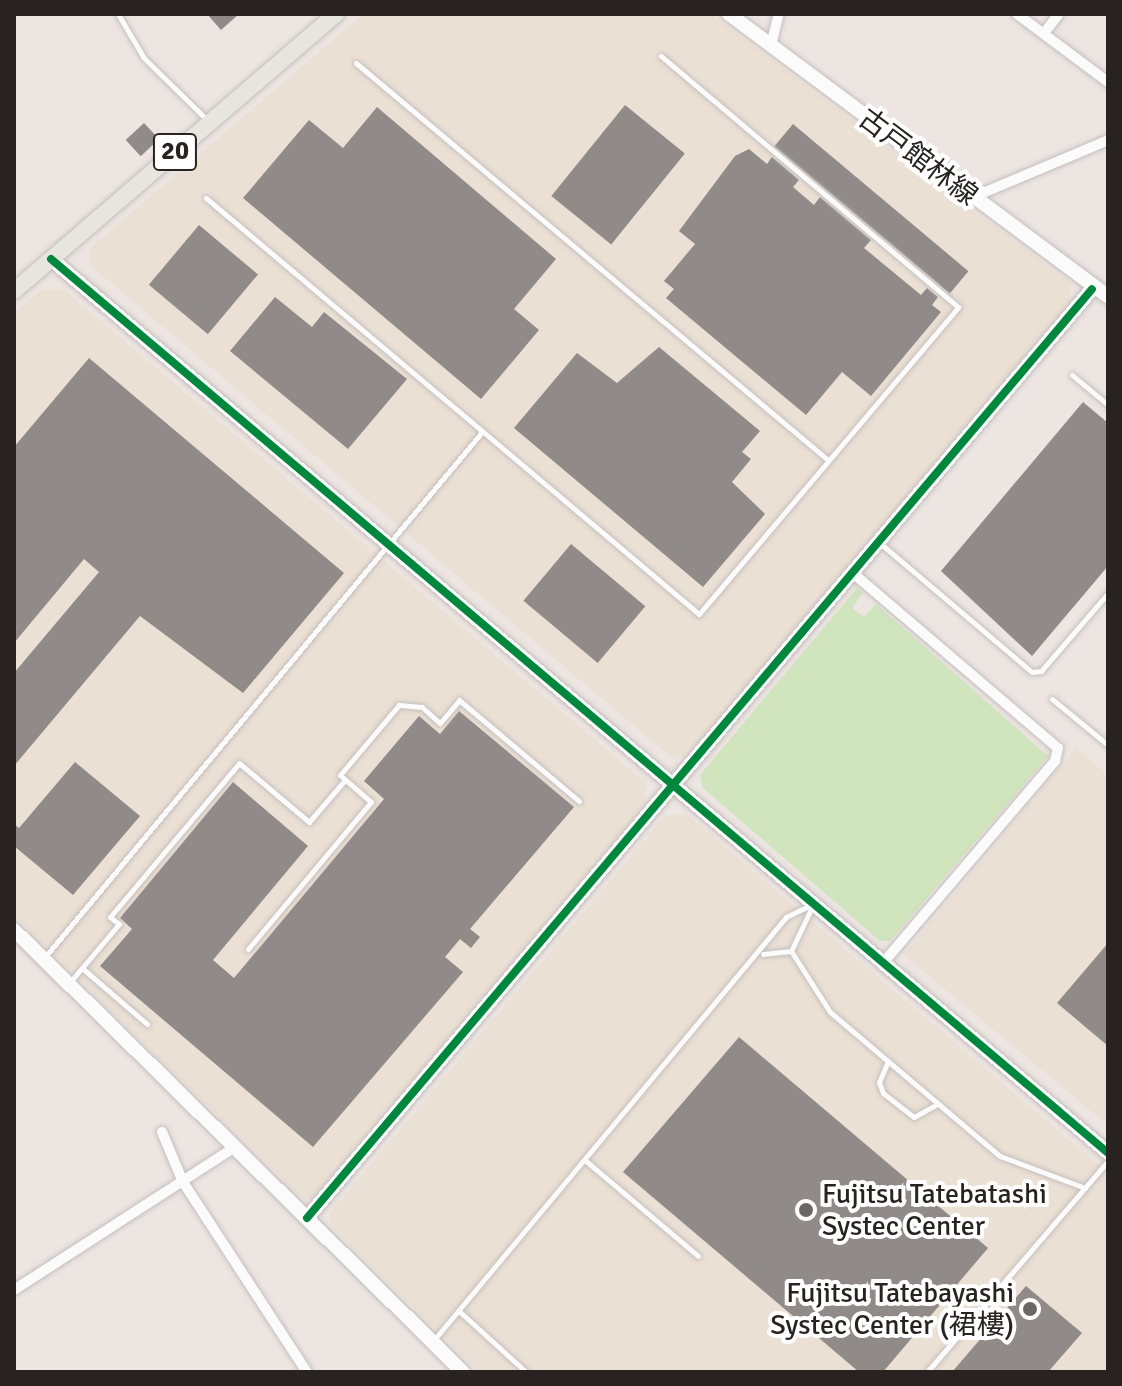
<!DOCTYPE html>
<html>
<head>
<meta charset="utf-8">
<style>
	body { margin:0 }
	#map { position:relative; width:1122px; height:1386px; overflow:hidden; background:#ece5e2; font-family:Signika,"Noto Sans JP",sans-serif }
	div>[style] { position:absolute }
	[style*='--x'] { left:calc(var(--x)*1px); top:calc(var(--y)*1px); width:calc(var(--w)*1px); rotate:calc(var(--a)*1deg) }
	.industrial>* { inset:0; background:#ebe0d4 }
	.green>* { inset:0; background:#d0e5be }
	.building>* { inset:0; background:#908a88; transform-origin:0 0 }
	.roads { filter:drop-shadow(0 0 2px #c4bfbd) drop-shadow(0 0 2px #c4bfbd) }
	.lane>* { height:5px; margin:-2.5px; padding:0 2.5px; transform-origin:2.5px; border-radius:2.5px; background:#fcfbfb }
	.street>* { height:10px; margin:-5px; padding:0 5px; transform-origin:5px; border-radius:5px; background:#fcfbfb }
	.secondary>* { height:14px; margin:-7px; padding:0 7px; transform-origin:7px; border-radius:7px; background:#fcfbfb }
	.primary>* { height:16px; margin:-8px; padding:0 8px; transform-origin:8px; border-radius:8px; background:#e7e6de }
	.cycleway>* { height:8px; margin:-4px; padding:0 4px; transform-origin:4px; border-radius:4px; background:#00873e }
	.dots>* { width:22px; height:22px; translate:-50% -50%; box-sizing:border-box; border:4px solid #fff; border-radius:50% }
	span { translate:-50% -50%; white-space:nowrap; text-align:center; line-height:1.15; -webkit-text-stroke:8px #fff; paint-order:stroke }
	.shield-label span { padding:2px 6px; background:#fff; border:2px solid; border-radius:6px; -webkit-text-stroke-width:0 }
	.shield-label { font-size:26px; color:#282320; font-weight:700 }
	.street-label { font-size:28px; color:#282320 }
	.poi-label { font-size:28px; color:#282320 }
	.left { translate:0 -50%; text-align:left }
	.right { translate:-100% -50%; text-align:right }
	.frame { position:absolute; inset:0; border:16px solid #282320; pointer-events:none }
</style>
</head>
<body>
<div id="map">
	<div class="industrial">
		<div style="clip-path:polygon(363px 14px,710px 14px,1069px 282px,1069px 302px,688px 754px,671px 757px,90px 265px,89px 249px)"></div>
		<div style="clip-path:polygon(42px 289px,63px 289px,646px 783px,645px 804px,312px 1198px,301px 1198px,14px 915px,14px 313px)"></div>
		<div style="clip-path:polygon(1076px 748px,1108px 775px,1108px 1125px,904px 955px)"></div>
		<div style="clip-path:polygon(686px 814px,1108px 1173px,1108px 1372px,479px 1372px,330px 1225px,330px 1213px,665px 816px)"></div>
	</div>
	<div class="green">
		<div style="clip-path:polygon(857px 588px,863px 593px,852px 608px,864px 617px,876px 604px,1048px 756px,890px 941px,880px 941px,703px 788px,700px 775px)"></div>
	</div>
	<div class="building">
		<div style="clip-path:polygon(207px 14px,239px 14px,221px 30px)"></div>
		<div style="left:625px;top:105px;width:77px;height:117px;rotate:39deg"></div>
		<div style="clip-path:polygon(377px 107px,556px 259px,514px 309px,539px 330px,481px 399px,243px 198px,309px 120px,343px 148px)"></div>
		<div style="left:144px;top:123px;width:22px;height:25px;rotate:47deg"></div>
		<div style="left:793px;top:124px;width:229px;height:29px;rotate:40deg"></div>
		<div style="clip-path:polygon(749px 149px,767px 164px,772px 157px,799px 180px,793px 187px,814px 205px,820px 197px,871px 240px,864px 248px,921px 295px,927px 288px,938px 297px,932px 305px,941px 312px,871px 396px,842px 372px,806px 415px,666px 298px,674px 289px,664px 281px,695px 244px,679px 231px,735px 156px)"></div>
		<div style="left:199px;top:225px;width:77px;height:78px;rotate:40deg"></div>
		<div style="clip-path:polygon(275px 297px,312px 327px,324px 312px,407px 379px,348px 449px,230px 351px)"></div>
		<div style="clip-path:polygon(659px 347px,760px 431px,742px 452px,751px 459px,732px 482px,765px 514px,703px 587px,514px 428px,577px 353px,617px 383px)"></div>
		<div style="clip-path:polygon(89px 358px,344px 573px,243px 693px,140px 616px,14px 766px,14px 673px,99px 572px,84px 559px,14px 643px,14px 447px)"></div>
		<div style="clip-path:polygon(1083px 402px,1108px 423px,1108px 566px,1032px 656px,941px 571px)"></div>
		<div style="left:571px;top:544px;width:97px;height:74px;rotate:40deg"></div>
		<div style="clip-path:polygon(459px 711px,574px 807px,470px 929px,480px 937px,471px 948px,460px 939px,445px 957px,463px 972px,313px 1147px,100px 966px,132px 929px,120px 918px,233px 782px,308px 846px,213px 960px,234px 978px,384px 799px,364px 781px,419px 716px,440px 734px)"></div>
		<div style="clip-path:polygon(75px 762px,140px 816px,73px 895px,14px 846px,14px 824px,19px 828px)"></div>
		<div style="clip-path:polygon(1108px 943px,1108px 1046px,1057px 1003px)"></div>
		<div style="clip-path:polygon(739px 1037px,988px 1248px,883px 1372px,859px 1372px,623px 1172px)"></div>
		<div style="clip-path:polygon(1026px 1286px,1082px 1333px,1048px 1372px,952px 1372px)"></div>
	</div>
	<div class="roads">
		<div class="lane">
			<div style="--x:118;--y:14;--w:51;--a:59.4"></div>
			<div style="--x:144;--y:58;--w:87;--a:44.5"></div>
			<div style="--x:356;--y:63;--w:617;--a:40.07"></div>
			<div style="--x:206;--y:198;--w:645;--a:40.16"></div>
			<div style="--x:699;--y:614;--w:402;--a:-49.8"></div>
			<div style="--x:958;--y:307;--w:389;--a:-139.8"></div>
			<div style="--x:1072;--y:375;--w:47;--a:39.8"></div>
			<div style="--x:881;--y:544;--w:198;--a:40.3"></div>
			<div style="--x:1032;--y:672;--w:9;--a:-6"></div>
			<div style="--x:1041;--y:671;--w:103;--a:-49.3"></div>
			<div style="--x:1052;--y:699;--w:72;--a:39.4"></div>
			<div style="--x:248;--y:949;--w:192;--a:-50.1"></div>
			<div style="--x:371;--y:802;--w:41;--a:-138.9"></div>
			<div style="--x:340;--y:775;--w:92;--a:-49.9"></div>
			<div style="--x:399;--y:705;--w:23;--a:5"></div>
			<div style="--x:422;--y:707;--w:24;--a:42"></div>
			<div style="--x:440;--y:723;--w:30;--a:-50"></div>
			<div style="--x:459;--y:700;--w:157;--a:40.1"></div>
			<div style="--x:791;--y:951;--w:72;--a:57.4"></div>
			<div style="--x:830;--y:1012;--w:223;--a:40.3"></div>
			<div style="--x:1000;--y:1156;--w:91;--a:20.6"></div>
			<div style="--x:763;--y:954;--w:28;--a:-6"></div>
			<div style="--x:791;--y:951;--w:49;--a:-64.5"></div>
			<div style="--x:44;--y:958;--w:684;--a:-50.22"></div>
			<div style="--x:82;--y:968;--w:86;--a:40.7"></div>
			<div style="--x:70;--y:982;--w:76;--a:-49.8"></div>
			<div style="--x:119;--y:924;--w:11;--a:-142"></div>
			<div style="--x:110;--y:917;--w:201;--a:-50"></div>
			<div style="--x:239;--y:763;--w:92;--a:40.1"></div>
			<div style="--x:309;--y:822;--w:55;--a:-49.4"></div>
			<div style="--x:888;--y:1061;--w:23;--a:113"></div>
			<div style="--x:879;--y:1082;--w:12;--a:70"></div>
			<div style="--x:883;--y:1093;--w:39;--a:38"></div>
			<div style="--x:914;--y:1117;--w:26;--a:-29"></div>
			<div style="--x:586;--y:1161;--w:147;--a:40.3"></div>
			<div style="--x:459;--y:1311;--w:91;--a:42.3"></div>
			<div style="--x:433;--y:1341;--w:552;--a:-50.22"></div>
			<div style="--x:786;--y:917;--w:25;--a:-26"></div>
			<div style="--x:927;--y:1372;--w:278;--a:-49.4"></div>
		</div>
		<div class="street">
			<div style="--x:1017;--y:14;--w:114;--a:36.8"></div>
			<div style="--x:1044;--y:33;--w:24;--a:-52"></div>
			<div style="--x:771;--y:45;--w:32;--a:-76"></div>
			<div style="--x:971;--y:198;--w:149;--a:-22.9"></div>
			<div style="--x:854;--y:574;--w:268;--a:40.5"></div>
			<div style="--x:1058;--y:748;--w:13;--a:103"></div>
			<div style="--x:1055;--y:761;--w:265;--a:130.4"></div>
			<div style="--x:162;--y:1132;--w:54;--a:67.2"></div>
			<div style="--x:183;--y:1182;--w:227;--a:56.9"></div>
			<div style="--x:14;--y:1290;--w:263;--a:-32.9"></div>
		</div>
		<div class="secondary">
			<div style="--x:729;--y:14;--w:473;--a:36.7"></div>
			<div style="--x:51;--y:259;--w:1384;--a:40.22"></div>
			<div style="--x:14;--y:930;--w:630;--a:44.55"></div>
			<div style="--x:307;--y:1218;--w:1216;--a:-49.8"></div>
		</div>
		<div class="primary">
			<div style="--x:14;--y:291;--w:425;--a:-40.7"></div>
		</div>
	</div>
	<div class="cycleway">
		<div style="--x:51;--y:259;--w:1384;--a:40.22"></div>
		<div style="--x:307;--y:1218;--w:1216;--a:-49.8"></div>
	</div>
	<div class="dots">
		<div style="left:806px;top:1210px;background:#6d6764"></div>
		<div style="left:1030px;top:1309px;background:#6d6764"></div>
	</div>
	<div class="shield-label">
		<span style="left:175px;top:152px">20</span>
	</div>
	<div class="street-label">
		<span style="left:918px;top:157px;rotate:37deg">古戸館林線</span>
	</div>
	<div class="poi-label">
		<span class="left" style="left:822px;top:1210px">Fujitsu Tatebatashi<br>Systec Center</span>
		<span class="right" style="left:1014px;top:1309px">Fujitsu Tatebayashi<br>Systec Center (裙樓)</span>
	</div>
	<div class="frame"></div>
</div>
</body>
</html>
